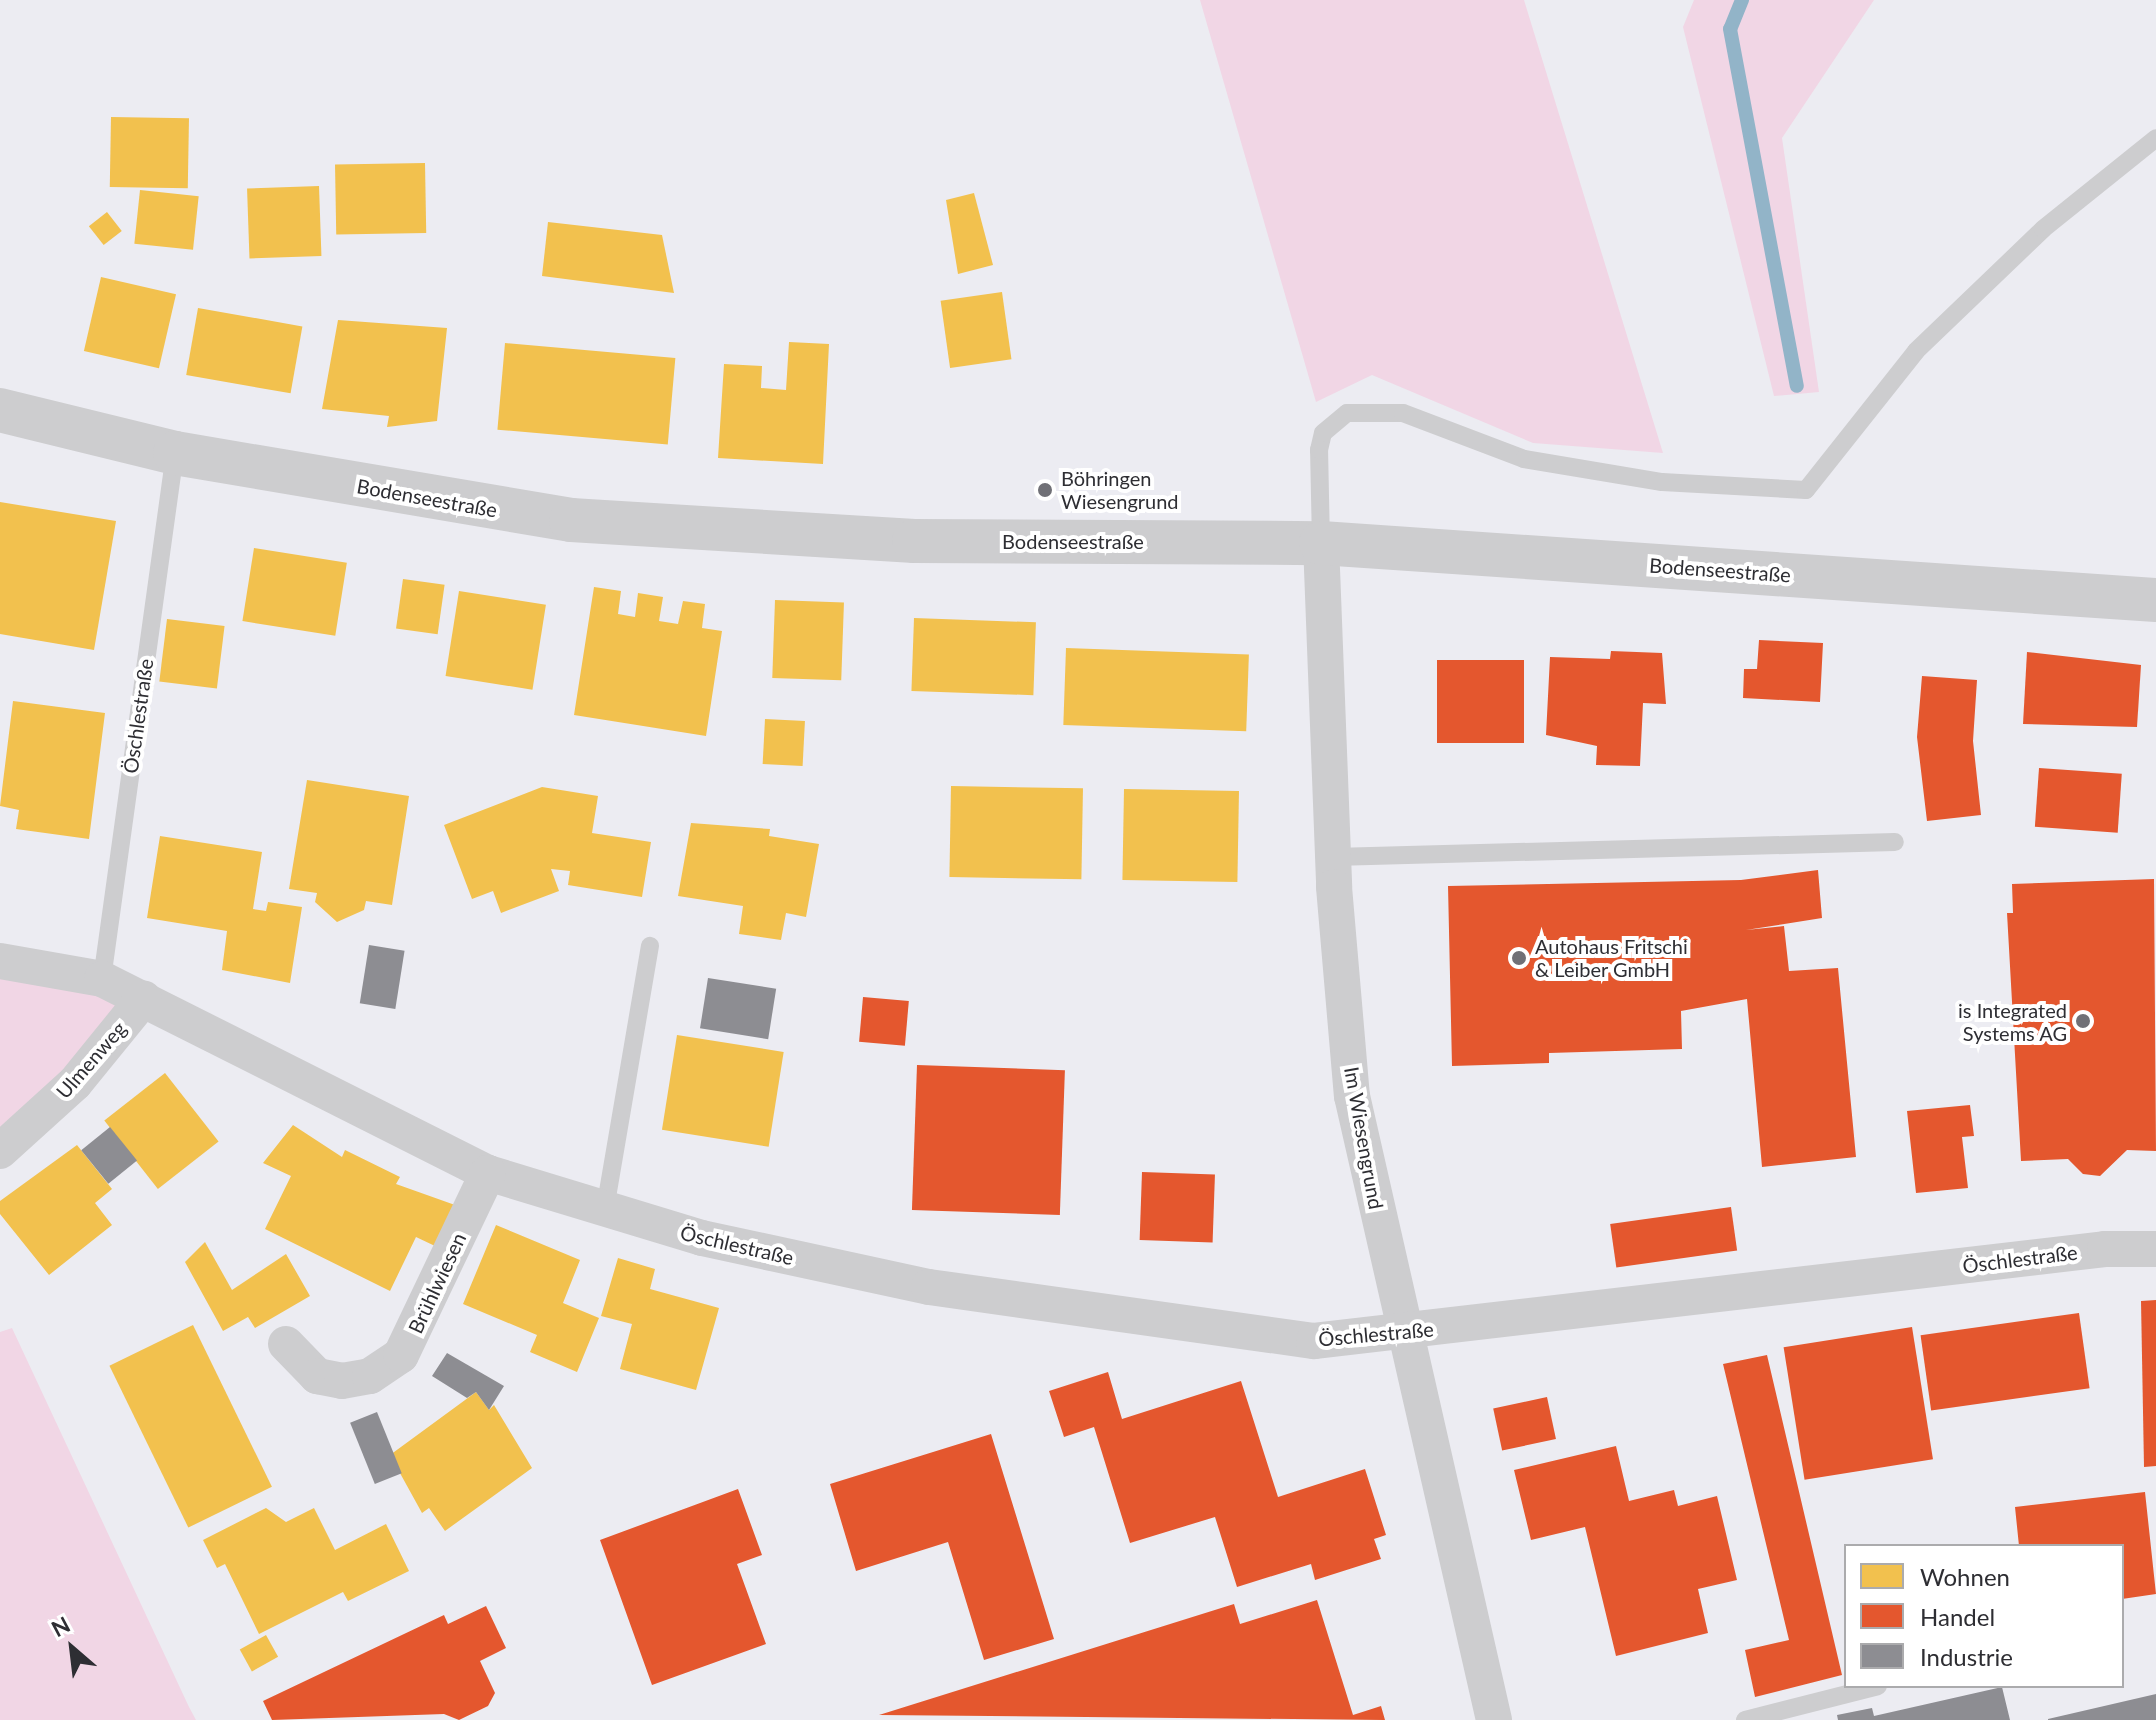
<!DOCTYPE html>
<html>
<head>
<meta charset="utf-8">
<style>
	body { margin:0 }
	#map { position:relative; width:2156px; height:1720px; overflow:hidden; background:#ececf2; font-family:Lato,sans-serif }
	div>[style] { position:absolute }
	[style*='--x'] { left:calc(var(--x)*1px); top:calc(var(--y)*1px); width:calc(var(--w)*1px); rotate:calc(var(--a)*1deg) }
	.green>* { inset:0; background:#f1d6e5 }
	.homes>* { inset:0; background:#f2c14e; transform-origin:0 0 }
	.shops>* { inset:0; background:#e4572e; transform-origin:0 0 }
	.industry>* { inset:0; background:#8d8d92; transform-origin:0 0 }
	.stream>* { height:14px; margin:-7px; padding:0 7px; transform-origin:7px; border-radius:7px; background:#92b4c8 }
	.service>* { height:18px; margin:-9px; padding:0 9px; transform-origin:9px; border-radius:9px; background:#cdcdcf }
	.minor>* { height:36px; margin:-18px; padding:0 18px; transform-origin:18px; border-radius:18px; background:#cdcdcf }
	.tertiary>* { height:44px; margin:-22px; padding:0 22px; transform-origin:22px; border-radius:22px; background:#cdcdcf }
	.dots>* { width:22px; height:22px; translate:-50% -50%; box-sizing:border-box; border:4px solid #fff; border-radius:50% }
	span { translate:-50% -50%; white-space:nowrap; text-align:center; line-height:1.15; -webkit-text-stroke:8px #fff; paint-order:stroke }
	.poi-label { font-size:20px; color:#2e2e33 }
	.left { translate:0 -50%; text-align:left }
	.right { translate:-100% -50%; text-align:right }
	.street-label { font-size:20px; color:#2e2e33 }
	.legend { position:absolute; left:1844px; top:1544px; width:280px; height:144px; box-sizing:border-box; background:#fff; border:2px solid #ababad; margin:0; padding:10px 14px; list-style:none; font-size:24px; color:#2e2e33 }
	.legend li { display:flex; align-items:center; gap:16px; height:40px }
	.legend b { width:40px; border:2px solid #ababad }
	.north { position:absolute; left:32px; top:1608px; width:80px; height:80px; -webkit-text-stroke:6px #fff; paint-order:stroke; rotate:332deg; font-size:22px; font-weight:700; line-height:32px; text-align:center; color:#2e2e33 }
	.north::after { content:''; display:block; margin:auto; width:28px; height:36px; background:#2e2e33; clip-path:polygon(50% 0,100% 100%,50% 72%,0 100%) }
</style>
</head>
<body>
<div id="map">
	<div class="green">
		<div style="clip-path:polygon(1200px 0,1524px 0,1663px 453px,1533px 443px,1372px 375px,1316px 402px)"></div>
		<div style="clip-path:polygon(1694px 0,1874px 0,1782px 138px,1819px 392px,1774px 396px,1683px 27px)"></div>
		<div style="clip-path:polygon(0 961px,144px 998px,0 1151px)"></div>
		<div style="clip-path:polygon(12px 1328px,189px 1707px,196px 1720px,0 1720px,0 1332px)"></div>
	</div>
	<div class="homes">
		<div style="left:111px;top:117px;width:78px;height:70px;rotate:1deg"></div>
		<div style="left:425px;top:163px;width:70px;height:90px;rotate:89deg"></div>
		<div style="left:319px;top:186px;width:70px;height:72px;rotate:88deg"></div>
		<div style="left:140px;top:190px;width:59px;height:54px;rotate:6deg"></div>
		<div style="clip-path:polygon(974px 193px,993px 265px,958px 274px,946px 200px)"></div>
		<div style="left:107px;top:212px;width:24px;height:23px;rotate:52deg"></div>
		<div style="clip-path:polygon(548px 222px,662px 235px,674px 293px,542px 276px)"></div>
		<div style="left:101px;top:277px;width:77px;height:76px;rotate:13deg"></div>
		<div style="left:1002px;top:292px;width:68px;height:62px;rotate:82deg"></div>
		<div style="left:198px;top:308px;width:106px;height:68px;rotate:10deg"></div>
		<div style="clip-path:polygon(338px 320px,447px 328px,437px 421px,387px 427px,389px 416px,322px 409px)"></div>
		<div style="clip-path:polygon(789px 342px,829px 344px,823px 464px,718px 458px,724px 364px,762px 366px,761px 388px,786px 390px)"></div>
		<div style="left:505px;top:343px;width:171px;height:87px;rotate:5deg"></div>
		<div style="clip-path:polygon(0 502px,116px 521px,94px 650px,0 634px)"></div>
		<div style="left:254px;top:548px;width:94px;height:74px;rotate:9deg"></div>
		<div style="left:403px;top:579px;width:42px;height:50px;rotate:8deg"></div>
		<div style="clip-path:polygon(594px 587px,621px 591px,618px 614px,635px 617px,638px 593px,663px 597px,659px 621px,678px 624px,683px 601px,705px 604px,702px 628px,722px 631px,706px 736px,574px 715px)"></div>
		<div style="left:459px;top:591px;width:88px;height:86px;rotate:9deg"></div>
		<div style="left:775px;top:600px;width:69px;height:78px;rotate:2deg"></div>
		<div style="left:914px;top:618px;width:122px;height:73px;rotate:2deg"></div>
		<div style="left:167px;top:619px;width:58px;height:63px;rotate:7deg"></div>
		<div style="left:1066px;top:648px;width:183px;height:77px;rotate:2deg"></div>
		<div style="clip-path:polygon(13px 701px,105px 713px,89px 839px,16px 829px,19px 810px,0 806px)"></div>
		<div style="left:765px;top:719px;width:40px;height:45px;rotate:3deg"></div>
		<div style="clip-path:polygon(307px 780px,409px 796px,392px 905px,366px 901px,364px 910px,337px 922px,315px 902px,317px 893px,289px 889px)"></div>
		<div style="left:951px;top:786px;width:132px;height:91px;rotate:1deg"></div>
		<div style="clip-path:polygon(542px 787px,598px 796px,592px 833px,651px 842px,642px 897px,568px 885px,570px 871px,551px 869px,559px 891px,501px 913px,493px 891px,472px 899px,444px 825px)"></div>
		<div style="left:1124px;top:789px;width:115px;height:91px;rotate:1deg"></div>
		<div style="clip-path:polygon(691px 823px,770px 829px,769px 836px,819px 844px,806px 917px,786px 913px,781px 940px,739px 934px,743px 906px,678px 896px)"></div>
		<div style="clip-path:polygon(160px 836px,262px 852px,253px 909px,266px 911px,268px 902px,302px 907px,290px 983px,222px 970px,227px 931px,147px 918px)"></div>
		<div style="left:677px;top:1035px;width:108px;height:96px;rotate:9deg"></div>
		<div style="left:165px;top:1073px;width:87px;height:77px;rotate:52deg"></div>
		<div style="clip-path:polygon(293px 1125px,342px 1157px,345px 1150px,400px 1177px,396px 1184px,455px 1205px,435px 1246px,416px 1237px,390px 1291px,265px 1229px,291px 1176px,263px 1163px)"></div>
		<div style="clip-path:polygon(77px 1145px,112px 1189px,95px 1203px,112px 1225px,49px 1275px,0 1214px,0 1201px)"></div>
		<div style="clip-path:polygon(496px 1225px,580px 1260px,563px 1303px,599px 1318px,577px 1372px,530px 1352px,537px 1335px,463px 1304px)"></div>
		<div style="clip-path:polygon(205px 1242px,232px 1290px,286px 1254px,310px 1296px,255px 1328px,248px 1317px,223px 1331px,185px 1262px)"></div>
		<div style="clip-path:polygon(618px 1258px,655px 1269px,650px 1289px,719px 1308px,696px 1390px,620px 1369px,632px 1324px,601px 1316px)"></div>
		<div style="left:193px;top:1325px;width:180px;height:93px;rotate:64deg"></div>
		<div style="clip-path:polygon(476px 1392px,489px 1410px,494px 1405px,532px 1468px,445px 1531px,429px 1508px,422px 1513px,390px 1455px)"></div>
		<div style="clip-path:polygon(266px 1508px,286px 1522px,314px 1508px,335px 1550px,386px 1524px,409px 1571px,348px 1601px,343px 1592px,259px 1634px,225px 1564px,217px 1568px,203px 1540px)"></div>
		<div style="left:266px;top:1635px;width:25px;height:30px;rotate:61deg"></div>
	</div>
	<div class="shops">
		<div style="clip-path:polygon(1759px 640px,1823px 643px,1820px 702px,1743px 698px,1744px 669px,1757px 669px)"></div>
		<div style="clip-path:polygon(1611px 651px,1662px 653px,1666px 704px,1643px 703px,1640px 766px,1596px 765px,1597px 746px,1546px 735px,1550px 657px,1610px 659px)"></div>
		<div style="clip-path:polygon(2027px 652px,2141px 665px,2137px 727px,2023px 724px)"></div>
		<div style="left:1437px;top:660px;width:87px;height:83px"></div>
		<div style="clip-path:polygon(1922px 676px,1977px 680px,1973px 741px,1981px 815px,1927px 821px,1917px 737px)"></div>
		<div style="left:2039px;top:768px;width:83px;height:59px;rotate:4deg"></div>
		<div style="clip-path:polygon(1818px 870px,1822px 918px,1746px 930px,1784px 926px,1789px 971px,1838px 968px,1856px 1157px,1762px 1167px,1747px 999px,1681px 1011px,1682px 1049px,1549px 1053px,1549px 1063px,1452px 1066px,1448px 886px,1741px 880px)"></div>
		<div style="clip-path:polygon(2154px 879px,2156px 1151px,2127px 1150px,2100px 1176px,2083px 1174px,2068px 1159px,2021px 1161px,2007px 913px,2013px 913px,2012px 884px)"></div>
		<div style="left:863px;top:997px;width:46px;height:45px;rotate:5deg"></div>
		<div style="left:917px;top:1065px;width:148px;height:145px;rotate:2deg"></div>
		<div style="clip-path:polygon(1970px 1105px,1974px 1136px,1962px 1137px,1968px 1188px,1916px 1193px,1907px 1111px)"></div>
		<div style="left:1142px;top:1172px;width:73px;height:68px;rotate:2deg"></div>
		<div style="left:1731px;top:1207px;width:44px;height:122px;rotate:82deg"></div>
		<div style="clip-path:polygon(2156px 1300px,2156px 1466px,2144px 1467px,2141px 1301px)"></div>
		<div style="left:2079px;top:1313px;width:76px;height:160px;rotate:82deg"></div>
		<div style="left:1912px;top:1327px;width:134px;height:130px;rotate:81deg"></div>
		<div style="clip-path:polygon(1767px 1355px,1842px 1675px,1755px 1697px,1745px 1650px,1789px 1640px,1723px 1364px)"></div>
		<div style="clip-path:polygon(1108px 1372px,1122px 1419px,1241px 1381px,1278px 1497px,1365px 1469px,1386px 1535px,1374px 1539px,1381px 1559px,1315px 1580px,1311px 1564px,1237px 1587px,1215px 1517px,1130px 1543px,1094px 1427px,1064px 1437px,1049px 1391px)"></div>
		<div style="left:1547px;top:1397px;width:43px;height:55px;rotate:78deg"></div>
		<div style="clip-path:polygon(991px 1434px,1054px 1639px,984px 1660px,948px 1542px,856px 1571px,830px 1484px)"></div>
		<div style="clip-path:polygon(1616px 1446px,1629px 1501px,1674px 1490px,1678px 1506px,1717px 1496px,1737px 1580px,1698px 1589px,1708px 1633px,1616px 1656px,1585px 1527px,1531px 1540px,1514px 1470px)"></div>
		<div style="clip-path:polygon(738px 1489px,762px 1555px,737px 1564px,766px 1644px,652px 1685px,600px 1540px)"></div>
		<div style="clip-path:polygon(2145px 1492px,2156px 1594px,2122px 1599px,2122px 1546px,2019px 1546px,2015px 1507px)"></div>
		<div style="clip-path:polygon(1317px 1600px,1353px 1715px,1381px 1706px,1385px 1720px,879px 1715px,1234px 1604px,1240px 1624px)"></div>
		<div style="clip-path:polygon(486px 1606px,506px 1648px,480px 1661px,495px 1693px,488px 1706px,459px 1720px,444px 1714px,272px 1720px,263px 1701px,444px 1615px,448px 1624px)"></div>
	</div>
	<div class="industry">
		<div style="left:369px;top:945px;width:36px;height:59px;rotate:9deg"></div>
		<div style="left:708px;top:978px;width:69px;height:51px;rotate:9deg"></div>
		<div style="left:110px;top:1127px;width:43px;height:37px;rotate:51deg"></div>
		<div style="clip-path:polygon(447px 1353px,504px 1386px,489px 1410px,476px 1392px,467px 1398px,432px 1376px)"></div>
		<div style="left:377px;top:1412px;width:66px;height:29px;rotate:68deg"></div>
		<div style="clip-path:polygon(2002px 1687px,2010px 1720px,1838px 1720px,1837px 1715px,1872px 1708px,1874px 1716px)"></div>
		<div style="clip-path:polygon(2156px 1694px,2156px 1720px,2048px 1720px,2048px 1719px)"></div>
	</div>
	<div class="stream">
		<div style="--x:1742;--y:0;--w:31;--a:112"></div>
		<div style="--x:1730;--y:29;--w:363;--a:79.4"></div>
	</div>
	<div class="service">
		<div style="--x:1321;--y:543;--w:93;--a:-91.2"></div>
		<div style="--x:1319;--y:450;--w:17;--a:-77"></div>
		<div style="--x:1323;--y:433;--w:31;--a:-40"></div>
		<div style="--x:1347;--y:413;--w:56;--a:0"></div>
		<div style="--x:1403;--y:413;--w:129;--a:20.8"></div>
		<div style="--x:1524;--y:459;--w:140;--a:9.5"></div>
		<div style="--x:1662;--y:482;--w:144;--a:3.2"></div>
		<div style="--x:1806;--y:490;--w:177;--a:-51.6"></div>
		<div style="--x:1916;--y:351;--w:176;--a:-43.8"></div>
		<div style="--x:2043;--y:229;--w:145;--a:-38.8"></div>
		<div style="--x:1334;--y:857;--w:561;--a:-1.53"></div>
		<div style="--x:102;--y:979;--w:531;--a:-82.1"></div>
		<div style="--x:605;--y:1209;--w:267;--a:-80.3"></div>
		<div style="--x:1745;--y:1720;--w:137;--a:-14.3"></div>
	</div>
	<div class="minor">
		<div style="--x:1321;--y:543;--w:344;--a:87.8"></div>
		<div style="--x:1334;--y:887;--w:210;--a:85.1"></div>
		<div style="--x:1352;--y:1096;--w:640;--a:77.18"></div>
		<div style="--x:0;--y:961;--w:104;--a:10"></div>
		<div style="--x:102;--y:979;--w:432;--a:26.7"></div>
		<div style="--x:488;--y:1173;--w:224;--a:16.9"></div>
		<div style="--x:702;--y:1238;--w:232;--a:12.2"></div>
		<div style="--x:929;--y:1287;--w:389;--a:8"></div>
		<div style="--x:1314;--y:1341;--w:796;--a:-6.63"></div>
		<div style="--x:2105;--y:1249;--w:51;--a:0"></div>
		<div style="--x:0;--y:1151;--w:101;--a:-42.2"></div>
		<div style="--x:75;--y:1083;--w:109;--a:-50.9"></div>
		<div style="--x:286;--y:1344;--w:45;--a:45.9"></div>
		<div style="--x:317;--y:1376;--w:25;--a:11"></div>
		<div style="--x:342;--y:1381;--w:28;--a:-10"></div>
		<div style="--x:370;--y:1376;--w:37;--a:-34"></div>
		<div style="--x:401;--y:1355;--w:202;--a:-64.5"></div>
	</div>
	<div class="tertiary">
		<div style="--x:0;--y:410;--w:180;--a:13.8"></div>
		<div style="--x:175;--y:453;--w:402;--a:9.6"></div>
		<div style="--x:571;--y:520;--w:344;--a:3.5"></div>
		<div style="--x:914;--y:541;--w:407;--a:0.3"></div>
		<div style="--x:1321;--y:543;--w:837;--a:3.91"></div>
	</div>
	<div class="dots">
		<div style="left:1045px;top:490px;background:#707076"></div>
		<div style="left:1519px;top:958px;background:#707076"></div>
		<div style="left:2083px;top:1021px;background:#707076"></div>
	</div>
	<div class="poi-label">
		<span class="left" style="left:1061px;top:490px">Böhringen<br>Wiesengrund</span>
		<span class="left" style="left:1535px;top:958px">Autohaus Fritschi<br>&amp; Leiber GmbH</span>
		<span class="right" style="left:2067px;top:1022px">is Integrated<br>Systems AG</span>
	</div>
	<div class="street-label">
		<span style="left:427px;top:498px;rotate:10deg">Bodenseestraße</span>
		<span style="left:1073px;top:541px">Bodenseestraße</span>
		<span style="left:1720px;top:570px;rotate:4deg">Bodenseestraße</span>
		<span style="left:138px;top:716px;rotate:-82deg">Öschlestraße</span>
		<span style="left:91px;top:1060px;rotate:-49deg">Ulmenweg</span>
		<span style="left:1364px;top:1138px;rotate:80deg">Im Wiesengrund</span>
		<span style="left:737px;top:1245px;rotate:13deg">Öschlestraße</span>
		<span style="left:2020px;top:1259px;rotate:-7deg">Öschlestraße</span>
		<span style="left:437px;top:1283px;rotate:-65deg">Brühlwiesen</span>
		<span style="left:1376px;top:1334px;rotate:-5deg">Öschlestraße</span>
	</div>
	<ul class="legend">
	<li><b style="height:22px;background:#f2c14e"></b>Wohnen</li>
	<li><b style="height:22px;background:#e4572e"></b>Handel</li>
	<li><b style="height:22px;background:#8d8d92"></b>Industrie</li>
	</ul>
	<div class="north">N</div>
</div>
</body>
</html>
